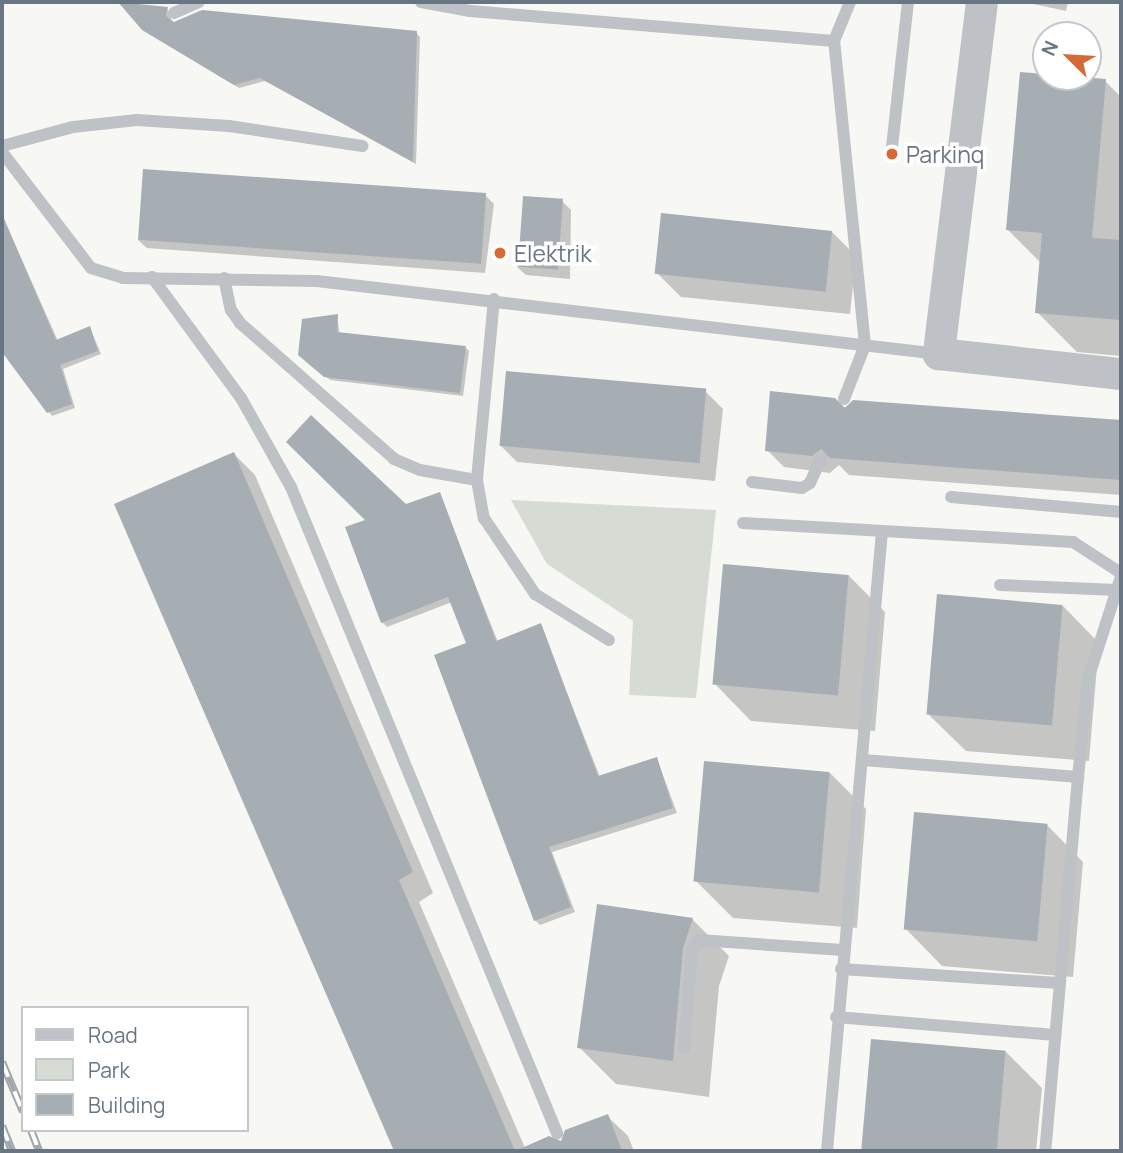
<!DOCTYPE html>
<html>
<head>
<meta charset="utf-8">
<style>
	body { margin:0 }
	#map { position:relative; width:1123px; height:1153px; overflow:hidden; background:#f7f7f4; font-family:Manrope,sans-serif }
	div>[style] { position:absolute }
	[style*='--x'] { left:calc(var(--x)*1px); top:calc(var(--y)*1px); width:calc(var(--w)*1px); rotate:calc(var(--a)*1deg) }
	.green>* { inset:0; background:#d6dbd4 }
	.shadow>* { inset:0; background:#0003 }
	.building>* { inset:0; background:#a6adb3; transform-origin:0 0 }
	.service>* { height:12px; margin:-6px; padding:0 6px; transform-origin:6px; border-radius:6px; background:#bec2c6 }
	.tertiary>* { height:32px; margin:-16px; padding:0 16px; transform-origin:16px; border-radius:16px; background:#bec2c6 }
	.rail>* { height:8px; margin-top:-4px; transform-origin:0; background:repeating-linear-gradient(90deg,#fff 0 16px,#a0a6ac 0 32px); box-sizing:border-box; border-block:2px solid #a0a6ac }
	.dots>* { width:19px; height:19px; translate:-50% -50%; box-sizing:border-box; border:4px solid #fff; border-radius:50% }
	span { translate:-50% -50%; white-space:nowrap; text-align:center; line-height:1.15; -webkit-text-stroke:7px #fff; paint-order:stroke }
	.poi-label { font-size:23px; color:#687583 }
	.left { translate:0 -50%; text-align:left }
	.frame { position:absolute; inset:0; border:4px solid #687583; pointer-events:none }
	.legend { position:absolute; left:21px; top:1006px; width:228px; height:126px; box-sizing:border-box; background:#fff; border:2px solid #c3c8cd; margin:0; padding:9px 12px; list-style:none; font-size:21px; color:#687583 }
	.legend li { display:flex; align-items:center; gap:14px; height:35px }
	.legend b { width:35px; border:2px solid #c3c8cd }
	.north { position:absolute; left:1032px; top:21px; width:70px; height:70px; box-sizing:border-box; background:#fff; border:2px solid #c3c8cd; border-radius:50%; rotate:294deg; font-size:19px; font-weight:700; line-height:28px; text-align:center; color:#687583 }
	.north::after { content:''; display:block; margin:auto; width:24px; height:32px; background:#d56a36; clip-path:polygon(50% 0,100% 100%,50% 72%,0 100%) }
</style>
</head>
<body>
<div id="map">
	<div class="green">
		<div style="clip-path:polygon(511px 500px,716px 510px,696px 698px,629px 695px,633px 621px,547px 564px)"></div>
	</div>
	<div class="shadow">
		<div style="clip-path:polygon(120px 2px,167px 9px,173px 24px,416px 33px,420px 37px,416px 164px,265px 81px,239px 88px,148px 33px)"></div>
		<div style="clip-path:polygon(1024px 2px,1068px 2px,1066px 11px)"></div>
		<div style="clip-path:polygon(1105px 81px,1121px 97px,1121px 356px,1077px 352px,1037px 312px,1041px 263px,1008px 230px)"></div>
		<div style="clip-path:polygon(485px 195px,494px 204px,485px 273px,147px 248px,138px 240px)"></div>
		<div style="clip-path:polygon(562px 201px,571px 210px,570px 279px,526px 275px,517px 267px)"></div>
		<div style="clip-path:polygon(2px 215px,58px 341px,90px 328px,101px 354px,63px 369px,75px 408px,52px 416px,2px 349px)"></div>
		<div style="clip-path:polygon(831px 231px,856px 256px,850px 314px,681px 297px,657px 273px)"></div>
		<div style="clip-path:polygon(337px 316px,340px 335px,465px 347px,469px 351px,463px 396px,330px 380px,304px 359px)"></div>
		<div style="clip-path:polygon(706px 392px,723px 409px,715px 481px,517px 462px,500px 445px)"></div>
		<div style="clip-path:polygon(854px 402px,1121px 422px,1121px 495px,849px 475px,839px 465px,830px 473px,784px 467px,767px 450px)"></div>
		<div style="clip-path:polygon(234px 454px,255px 475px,433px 893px,419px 902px,525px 1148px,560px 1144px,607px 1116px,628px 1136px,634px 1151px,396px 1151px,116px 504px)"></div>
		<div style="clip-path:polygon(439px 494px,498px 642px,540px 625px,600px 777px,657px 759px,677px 813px,552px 852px,575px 912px,540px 925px,535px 920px,468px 644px,452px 602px,387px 627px,382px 622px,405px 506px)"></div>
		<div style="clip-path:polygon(848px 575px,885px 612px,875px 731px,751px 721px,715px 684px)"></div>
		<div style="clip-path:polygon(1063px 606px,1099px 643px,1089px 761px,966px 751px,929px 715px)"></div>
		<div style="clip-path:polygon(830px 773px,866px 809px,857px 928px,733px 918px,696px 881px)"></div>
		<div style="clip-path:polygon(1047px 825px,1083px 862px,1073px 977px,942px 966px,906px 929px)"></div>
		<div style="clip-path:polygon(692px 919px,729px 956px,719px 986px,709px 1097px,616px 1084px,579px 1047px)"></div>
		<div style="clip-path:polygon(873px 1040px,1005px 1051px,1042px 1088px,1036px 1151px,863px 1151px)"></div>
	</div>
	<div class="building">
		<div style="clip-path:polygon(118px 2px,168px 7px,166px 16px,174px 22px,202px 10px,417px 31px,413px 162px,260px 78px,234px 85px,142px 30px)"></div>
		<div style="clip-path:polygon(1020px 72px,1106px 79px,1092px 238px,1121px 240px,1121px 320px,1035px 313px,1042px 233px,1006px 230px)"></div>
		<div style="left:143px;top:169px;width:344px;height:71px;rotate:4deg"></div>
		<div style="left:523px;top:196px;width:40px;height:71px;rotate:4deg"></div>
		<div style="left:661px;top:213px;width:172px;height:61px;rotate:6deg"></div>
		<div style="clip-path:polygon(2px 214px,56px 340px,90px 326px,98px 351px,60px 365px,72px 404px,47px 413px,2px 352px)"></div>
		<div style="clip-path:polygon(338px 314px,337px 332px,466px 346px,460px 393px,324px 377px,298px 355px,302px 319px)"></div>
		<div style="left:506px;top:371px;width:201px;height:75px;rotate:5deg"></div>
		<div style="clip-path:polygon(770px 391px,835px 398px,845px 408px,853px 400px,1121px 420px,1121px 480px,830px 458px,821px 449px,812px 456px,765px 451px)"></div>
		<div style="clip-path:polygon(311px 415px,406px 504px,440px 492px,496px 641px,541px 623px,598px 776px,657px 757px,673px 808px,549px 847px,571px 907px,534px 921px,434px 655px,466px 643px,448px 597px,381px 623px,345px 527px,365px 520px,286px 442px)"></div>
		<div style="clip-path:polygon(234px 452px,413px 872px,399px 880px,515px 1151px,549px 1136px,561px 1141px,565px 1130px,608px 1114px,622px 1151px,394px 1151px,114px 504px)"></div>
		<div style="left:723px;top:564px;width:126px;height:121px;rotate:5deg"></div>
		<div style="left:937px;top:594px;width:126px;height:121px;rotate:5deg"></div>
		<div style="left:704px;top:761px;width:126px;height:121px;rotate:5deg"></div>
		<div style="left:914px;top:812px;width:134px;height:118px;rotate:5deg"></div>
		<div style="clip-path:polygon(597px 904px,693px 918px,683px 948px,673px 1061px,577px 1048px)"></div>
		<div style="left:871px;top:1039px;width:135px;height:112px;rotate:5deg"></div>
	</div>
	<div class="service">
		<div style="--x:421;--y:2;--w:50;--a:10.4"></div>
		<div style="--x:470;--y:11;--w:365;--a:4.7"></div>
		<div style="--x:174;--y:13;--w:27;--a:-24"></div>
		<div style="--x:2;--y:146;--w:73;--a:-15"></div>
		<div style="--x:73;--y:127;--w:64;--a:-6.2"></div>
		<div style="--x:137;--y:120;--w:92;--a:3.7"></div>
		<div style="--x:229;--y:126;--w:135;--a:8.5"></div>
		<div style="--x:2;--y:152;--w:146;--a:52.5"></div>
		<div style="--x:91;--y:268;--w:34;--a:17"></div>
		<div style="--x:123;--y:278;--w:194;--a:0.9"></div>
		<div style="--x:317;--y:281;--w:626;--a:6.69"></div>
		<div style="--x:891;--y:156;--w:155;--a:-83.7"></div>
		<div style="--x:152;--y:277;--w:150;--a:53.7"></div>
		<div style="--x:241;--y:398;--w:102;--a:60.7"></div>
		<div style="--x:291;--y:487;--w:699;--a:67.62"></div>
		<div style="--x:224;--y:278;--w:33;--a:78"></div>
		<div style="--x:231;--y:310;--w:16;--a:55"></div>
		<div style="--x:240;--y:323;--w:205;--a:41.4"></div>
		<div style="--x:394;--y:459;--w:28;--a:23"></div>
		<div style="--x:420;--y:470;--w:58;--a:10"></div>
		<div style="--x:494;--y:299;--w:182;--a:95.4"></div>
		<div style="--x:477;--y:480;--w:39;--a:80"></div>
		<div style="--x:484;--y:518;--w:92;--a:56.1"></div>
		<div style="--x:535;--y:594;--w:87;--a:31.9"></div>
		<div style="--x:844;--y:399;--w:58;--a:-68.7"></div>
		<div style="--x:865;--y:345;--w:306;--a:-95.8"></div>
		<div style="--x:834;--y:41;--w:42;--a:-67.7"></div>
		<div style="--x:752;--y:482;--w:50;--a:6.8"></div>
		<div style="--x:802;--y:488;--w:9;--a:-32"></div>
		<div style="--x:810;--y:483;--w:27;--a:-66"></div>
		<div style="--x:951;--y:497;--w:171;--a:5"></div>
		<div style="--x:743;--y:523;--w:331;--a:3.3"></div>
		<div style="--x:1073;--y:542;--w:57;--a:32.9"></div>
		<div style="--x:1000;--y:585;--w:117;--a:2.4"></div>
		<div style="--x:863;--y:760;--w:216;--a:4.5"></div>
		<div style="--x:1078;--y:777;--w:375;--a:95"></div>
		<div style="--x:1078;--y:777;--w:99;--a:-84.2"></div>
		<div style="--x:1088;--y:679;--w:107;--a:-72.1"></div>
		<div style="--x:841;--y:969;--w:218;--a:3.7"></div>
		<div style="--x:836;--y:1017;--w:220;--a:4.7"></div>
		<div style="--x:684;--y:1049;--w:100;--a:-85.4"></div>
		<div style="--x:692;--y:949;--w:11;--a:-52"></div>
		<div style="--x:699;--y:940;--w:144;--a:4"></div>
		<div style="--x:827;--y:1151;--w:622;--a:-84.93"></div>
	</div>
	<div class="tertiary">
		<div style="--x:982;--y:2;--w:355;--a:97"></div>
		<div style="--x:939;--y:354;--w:183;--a:6.3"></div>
	</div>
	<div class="rail">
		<div style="--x:2;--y:1062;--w:54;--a:67.2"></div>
		<div style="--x:2;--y:1126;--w:27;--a:68"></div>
		<div style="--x:31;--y:1130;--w:22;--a:69"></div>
	</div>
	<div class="dots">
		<div style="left:892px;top:154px;background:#d56a36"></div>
		<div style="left:500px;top:253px;background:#d56a36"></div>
	</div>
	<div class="poi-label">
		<span class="left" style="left:906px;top:154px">Parkinq</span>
		<span class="left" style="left:514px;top:253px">Elektrik</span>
	</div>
	<div class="frame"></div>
	<ul class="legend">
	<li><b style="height:9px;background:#bec2c6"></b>Road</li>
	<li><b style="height:19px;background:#d6dbd4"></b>Park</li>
	<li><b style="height:19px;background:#a6adb3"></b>Building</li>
	</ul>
	<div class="north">N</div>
</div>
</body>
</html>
